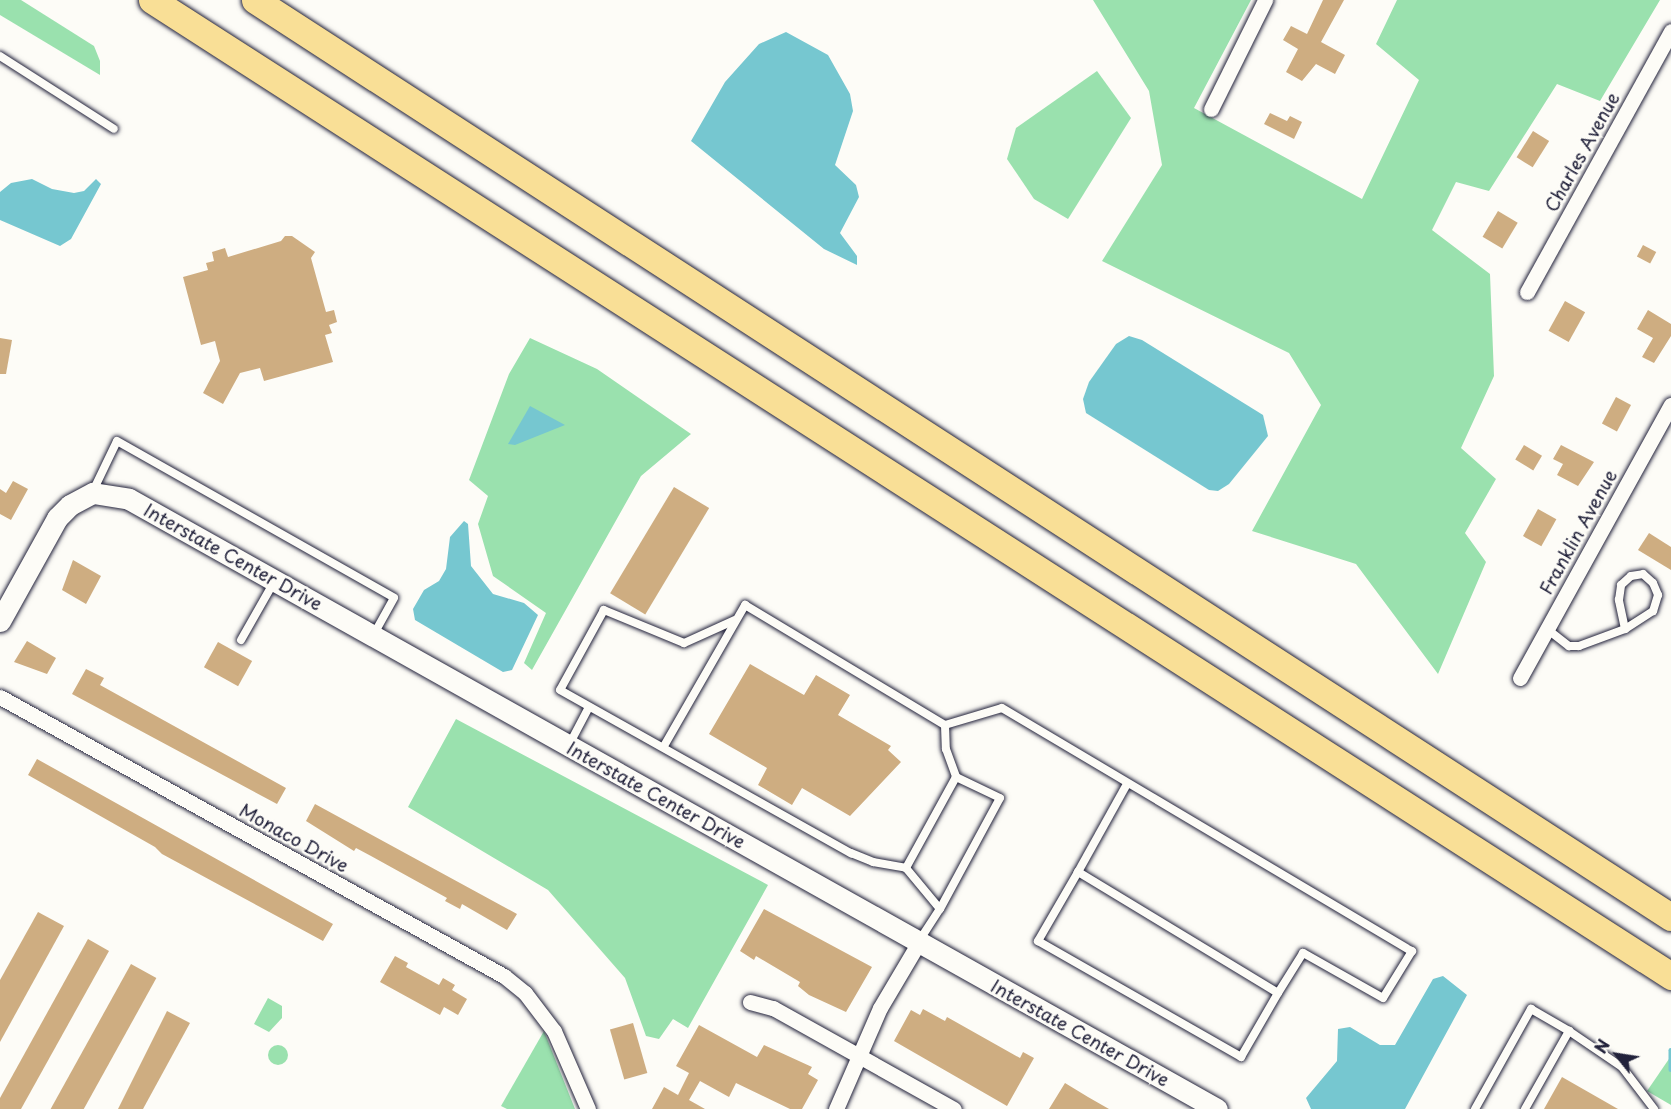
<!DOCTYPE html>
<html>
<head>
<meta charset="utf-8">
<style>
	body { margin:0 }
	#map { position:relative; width:1671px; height:1109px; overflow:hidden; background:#fdfcf7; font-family:"Playpen Sans",sans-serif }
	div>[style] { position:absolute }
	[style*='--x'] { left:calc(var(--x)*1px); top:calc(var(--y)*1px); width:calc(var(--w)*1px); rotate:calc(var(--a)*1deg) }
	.green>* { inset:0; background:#9ae1ae }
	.round { border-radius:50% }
	.water>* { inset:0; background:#76c7d0 }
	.stream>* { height:4.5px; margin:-2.25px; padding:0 2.25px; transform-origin:2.25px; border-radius:2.25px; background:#76c7d0 }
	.building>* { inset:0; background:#cead81; transform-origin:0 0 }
	.roads { filter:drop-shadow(0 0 2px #22223b) drop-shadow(0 0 2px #22223b) }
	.lane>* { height:8px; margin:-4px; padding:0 4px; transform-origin:4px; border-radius:4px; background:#fdfcf7 }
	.street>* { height:15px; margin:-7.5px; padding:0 7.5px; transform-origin:7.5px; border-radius:7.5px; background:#fdfcf7 }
	.secondary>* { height:21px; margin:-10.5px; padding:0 10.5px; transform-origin:10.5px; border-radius:10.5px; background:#fdfcf7 }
	.highway>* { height:27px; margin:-13.5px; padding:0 13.5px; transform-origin:13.5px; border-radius:13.5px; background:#f9df96 }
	span { translate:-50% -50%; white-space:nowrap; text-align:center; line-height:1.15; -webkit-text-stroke:5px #fdfcf7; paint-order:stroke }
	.street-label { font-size:18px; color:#22223b }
	.north { position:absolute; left:1587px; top:1025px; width:60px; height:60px; -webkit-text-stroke:4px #fdfcf7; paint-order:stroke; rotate:300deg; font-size:16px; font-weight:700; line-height:24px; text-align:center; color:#22223b }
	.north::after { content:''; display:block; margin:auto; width:21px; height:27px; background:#22223b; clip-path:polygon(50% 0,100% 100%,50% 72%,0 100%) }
</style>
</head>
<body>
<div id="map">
	<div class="green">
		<div style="clip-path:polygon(0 0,21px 0,94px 46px,100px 61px,100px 75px,0 15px)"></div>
		<div style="clip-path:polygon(1093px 0,1251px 0,1194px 108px,1362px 199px,1419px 80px,1376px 44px,1397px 0,1660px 0,1600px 101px,1557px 84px,1489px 191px,1456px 182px,1432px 230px,1490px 274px,1494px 376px,1461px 448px,1496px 479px,1465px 533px,1486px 562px,1438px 674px,1356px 564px,1252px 531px,1321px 405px,1289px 353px,1102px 261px,1162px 165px,1149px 91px)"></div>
		<div style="clip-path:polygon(1097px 71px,1131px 118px,1068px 219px,1034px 199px,1007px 159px,1016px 128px)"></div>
		<div style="clip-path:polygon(530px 338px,597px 369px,691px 434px,641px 476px,532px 670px,524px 663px,546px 613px,493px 576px,478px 524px,488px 496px,469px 480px,509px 374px)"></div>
		<div style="clip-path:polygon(456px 719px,768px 885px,688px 1028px,673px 1019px,659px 1039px,646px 1036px,625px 978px,548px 890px,408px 807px)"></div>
		<div style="clip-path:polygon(268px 998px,282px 1006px,282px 1018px,269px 1032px,254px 1024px)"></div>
		<div style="clip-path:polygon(544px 1031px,575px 1109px,507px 1109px,501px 1106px)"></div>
		<div class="round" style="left:268px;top:1045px;width:20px;height:20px"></div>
		<div style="clip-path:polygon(1671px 1056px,1671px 1105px,1647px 1091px)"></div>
	</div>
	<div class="water">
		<div style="clip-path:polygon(786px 32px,828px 55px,850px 94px,853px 111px,835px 165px,856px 185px,859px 197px,840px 233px,857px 256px,857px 265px,824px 249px,691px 141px,725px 82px,759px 44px)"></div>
		<div style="clip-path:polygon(32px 179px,52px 189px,74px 193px,84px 191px,96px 179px,101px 184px,71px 239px,60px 246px,0 220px,0 192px,11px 183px)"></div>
		<div style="clip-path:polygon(1129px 336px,1142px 340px,1263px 415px,1268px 436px,1229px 484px,1218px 491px,1209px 490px,1086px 413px,1083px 399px,1089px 382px,1116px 344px)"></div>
		<div style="clip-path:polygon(530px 406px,565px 425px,515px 445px,508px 444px)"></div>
		<div style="clip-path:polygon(464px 521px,468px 524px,471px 566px,493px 594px,524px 603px,538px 615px,512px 670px,503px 672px,415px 620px,413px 609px,424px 590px,439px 581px,446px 569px,450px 537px)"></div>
		<div style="clip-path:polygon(1443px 976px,1467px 995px,1405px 1109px,1311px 1109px,1306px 1098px,1337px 1061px,1338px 1029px,1350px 1027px,1380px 1045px,1395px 1045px,1433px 979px)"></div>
	</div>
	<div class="stream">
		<div style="--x:1671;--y:1050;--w:19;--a:90"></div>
	</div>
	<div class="building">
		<div style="clip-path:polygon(1323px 0,1344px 0,1321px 42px,1345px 55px,1335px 74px,1316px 64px,1302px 81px,1286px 72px,1298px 49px,1283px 40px,1291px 26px,1307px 34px)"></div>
		<div style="clip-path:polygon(1270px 113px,1287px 121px,1290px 116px,1302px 122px,1294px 139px,1264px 124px)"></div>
		<div style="left:1533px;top:131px;width:19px;height:31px;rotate:32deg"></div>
		<div style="left:1498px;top:211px;width:23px;height:30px;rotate:31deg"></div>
		<div style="clip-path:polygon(285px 236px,292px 236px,315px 252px,311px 258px,326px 312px,334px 310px,337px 322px,329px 325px,332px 333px,325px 335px,333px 362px,264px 381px,260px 368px,240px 373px,223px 404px,203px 393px,220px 361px,215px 341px,201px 345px,183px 277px,208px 270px,206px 263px,214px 261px,212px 252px,225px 248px,228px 257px,281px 241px)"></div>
		<div style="left:1643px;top:245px;width:15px;height:13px;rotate:28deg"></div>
		<div style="left:1565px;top:301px;width:23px;height:34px;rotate:29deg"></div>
		<div style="clip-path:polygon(1648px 310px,1671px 324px,1671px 336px,1654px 363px,1642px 357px,1653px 338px,1637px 329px)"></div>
		<div style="clip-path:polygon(0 338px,12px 340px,6px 374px,0 374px)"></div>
		<div style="left:1616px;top:397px;width:17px;height:30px;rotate:28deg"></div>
		<div style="left:1524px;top:445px;width:21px;height:17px;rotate:31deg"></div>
		<div style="clip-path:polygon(1561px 445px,1594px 462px,1578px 486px,1557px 475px,1563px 464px,1553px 459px)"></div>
		<div style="clip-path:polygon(13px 481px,28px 489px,11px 520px,0 514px,0 489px,6px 493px)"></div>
		<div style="left:674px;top:487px;width:41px;height:124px;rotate:31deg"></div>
		<div style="left:1538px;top:509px;width:21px;height:31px;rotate:29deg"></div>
		<div style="clip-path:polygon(1649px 533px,1671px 547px,1671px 570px,1638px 550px)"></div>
		<div style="clip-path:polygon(73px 560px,101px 576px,86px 604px,62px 590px)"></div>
		<div style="clip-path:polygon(27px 641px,56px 658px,47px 674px,14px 662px)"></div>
		<div style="left:218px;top:642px;width:39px;height:29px;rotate:29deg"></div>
		<div style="clip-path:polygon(750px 664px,804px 695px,816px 675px,850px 695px,838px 715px,891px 746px,888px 750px,901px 762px,850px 816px,802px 788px,792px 805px,758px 785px,767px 768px,709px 734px)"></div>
		<div style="clip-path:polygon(86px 669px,104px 678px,100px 685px,286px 788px,277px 804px,72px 694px)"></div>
		<div style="clip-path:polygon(37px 759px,333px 924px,323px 941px,162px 854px,155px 847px,28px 775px)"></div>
		<div style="clip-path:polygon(315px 804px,517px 914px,507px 930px,462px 904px,460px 909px,445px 901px,447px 898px,371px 856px,356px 848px,354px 851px,306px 821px)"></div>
		<div style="clip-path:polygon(764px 909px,872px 967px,846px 1012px,809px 995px,798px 986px,800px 982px,756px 956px,754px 960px,740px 951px)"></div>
		<div style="clip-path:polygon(38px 912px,64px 926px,0 1042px,0 980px)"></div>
		<div style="clip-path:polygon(88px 939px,109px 951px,21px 1109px,0 1109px,0 1098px)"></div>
		<div style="clip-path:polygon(395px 956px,408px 963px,406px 967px,439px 985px,443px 978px,455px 985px,452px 990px,467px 999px,458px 1015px,444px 1007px,440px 1015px,380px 982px)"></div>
		<div style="left:131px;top:964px;width:29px;height:166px;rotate:29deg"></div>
		<div style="clip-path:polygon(923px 1009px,945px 1021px,947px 1017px,1020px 1058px,1023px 1052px,1034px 1058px,1007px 1106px,894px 1041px,911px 1010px,920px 1015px)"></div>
		<div style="clip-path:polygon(167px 1011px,190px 1023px,143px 1109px,118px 1109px)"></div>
		<div style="left:633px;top:1023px;width:52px;height:24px;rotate:74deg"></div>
		<div style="clip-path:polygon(699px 1025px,757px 1057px,764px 1045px,812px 1067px,808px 1074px,818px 1080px,802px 1109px,790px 1109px,736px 1083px,729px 1097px,700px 1081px,689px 1100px,705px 1109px,652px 1109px,664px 1087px,678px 1095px,689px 1073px,676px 1066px)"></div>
		<div style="clip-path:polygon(1562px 1077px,1618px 1109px,1544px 1109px)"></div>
		<div style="clip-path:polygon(1065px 1083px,1088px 1097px,1109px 1109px,1049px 1109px)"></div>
	</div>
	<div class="roads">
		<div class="lane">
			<div style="--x:0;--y:56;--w:135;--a:32.6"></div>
			<div style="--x:93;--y:491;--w:55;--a:-64.4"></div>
			<div style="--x:117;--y:441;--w:318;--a:29.5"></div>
			<div style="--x:394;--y:598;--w:41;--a:119.1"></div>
			<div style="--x:735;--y:620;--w:56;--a:155.7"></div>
			<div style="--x:684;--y:643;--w:87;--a:-157.6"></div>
			<div style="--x:604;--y:610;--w:91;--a:118.8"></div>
			<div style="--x:560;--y:690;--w:334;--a:29.3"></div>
			<div style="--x:851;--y:853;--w:24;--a:22"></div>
			<div style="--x:873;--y:862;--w:34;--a:10"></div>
			<div style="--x:1547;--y:629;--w:28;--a:38"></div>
			<div style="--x:1569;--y:646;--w:10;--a:0"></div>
			<div style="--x:1579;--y:646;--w:49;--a:-20.3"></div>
			<div style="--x:1625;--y:629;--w:30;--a:-102"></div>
			<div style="--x:1619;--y:600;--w:15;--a:-82"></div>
			<div style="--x:1621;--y:585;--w:13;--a:-42"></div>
			<div style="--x:1631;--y:576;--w:12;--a:-9"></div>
			<div style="--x:1643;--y:574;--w:13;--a:42"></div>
			<div style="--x:1653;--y:583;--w:13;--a:67"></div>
			<div style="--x:1658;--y:595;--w:17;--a:107"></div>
			<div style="--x:1653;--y:611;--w:33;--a:147"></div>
			<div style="--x:241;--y:640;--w:67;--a:-60.4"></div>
			<div style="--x:945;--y:725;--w:24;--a:88"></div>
			<div style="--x:946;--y:749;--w:30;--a:70"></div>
			<div style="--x:569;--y:745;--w:43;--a:-62.2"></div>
			<div style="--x:664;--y:746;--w:163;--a:-60.1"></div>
			<div style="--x:745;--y:605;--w:233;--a:31"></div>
			<div style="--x:945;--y:725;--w:59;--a:-16.6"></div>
			<div style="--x:1002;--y:708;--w:477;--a:30.7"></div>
			<div style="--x:1412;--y:951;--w:55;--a:121.7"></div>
			<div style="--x:1383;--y:998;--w:92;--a:-150.6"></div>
			<div style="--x:1303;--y:953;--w:47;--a:122"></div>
			<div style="--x:1078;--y:872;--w:80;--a:120.1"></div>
			<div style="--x:1038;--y:941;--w:234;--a:29.7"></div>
			<div style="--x:1241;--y:1057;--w:74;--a:-60"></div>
			<div style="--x:1278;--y:993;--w:234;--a:-148.8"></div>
			<div style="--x:1078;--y:872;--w:101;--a:-60.9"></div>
			<div style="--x:919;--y:941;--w:38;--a:-57"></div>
			<div style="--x:940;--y:909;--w:126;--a:-61.6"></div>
			<div style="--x:1000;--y:798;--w:49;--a:-154.5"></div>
			<div style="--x:956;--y:777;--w:104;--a:118.8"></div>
			<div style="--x:906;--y:868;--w:53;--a:50.3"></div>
			<div style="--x:1475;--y:1109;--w:115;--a:-60.8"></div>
			<div style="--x:1531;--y:1009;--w:44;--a:30.1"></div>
			<div style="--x:1525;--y:1109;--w:90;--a:-60.6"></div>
			<div style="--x:1569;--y:1031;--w:64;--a:34.2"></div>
			<div style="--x:1622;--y:1067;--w:53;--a:52.7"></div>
		</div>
		<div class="street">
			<div style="--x:1211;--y:109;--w:122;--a:-63.6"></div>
			<div style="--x:1527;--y:292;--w:298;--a:-61.1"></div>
			<div style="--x:1520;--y:678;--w:312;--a:-61.1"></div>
			<div style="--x:0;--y:697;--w:576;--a:28.97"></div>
			<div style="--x:504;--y:976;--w:27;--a:39"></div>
			<div style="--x:525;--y:993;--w:48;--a:52.7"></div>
			<div style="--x:554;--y:1031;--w:85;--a:66.4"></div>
			<div style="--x:750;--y:1002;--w:24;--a:15"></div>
			<div style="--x:773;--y:1008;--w:207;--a:29.2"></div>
			<div style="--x:836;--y:1109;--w:110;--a:-66.5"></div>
			<div style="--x:880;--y:1008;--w:77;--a:-59.4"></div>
		</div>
		<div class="secondary">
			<div style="--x:0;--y:621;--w:118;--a:-61"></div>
			<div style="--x:57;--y:518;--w:18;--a:-45"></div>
			<div style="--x:70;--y:505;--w:26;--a:-28"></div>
			<div style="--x:93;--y:493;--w:36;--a:9"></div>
			<div style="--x:129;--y:499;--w:1247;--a:29.28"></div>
		</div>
		<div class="highway">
			<div style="--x:152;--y:0;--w:1806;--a:32.72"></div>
			<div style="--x:255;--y:0;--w:1687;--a:32.93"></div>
		</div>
	</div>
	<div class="street-label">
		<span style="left:1582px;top:152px;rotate:-61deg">Charles Avenue</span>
		<span style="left:1578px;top:532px;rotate:-61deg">Franklin Avenue</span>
		<span style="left:233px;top:557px;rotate:29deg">Interstate Center Drive</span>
		<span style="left:656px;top:795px;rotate:29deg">Interstate Center Drive</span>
		<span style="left:294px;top:838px;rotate:29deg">Monaco Drive</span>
		<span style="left:1080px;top:1033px;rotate:29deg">Interstate Center Drive</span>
	</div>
	<div class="north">N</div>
</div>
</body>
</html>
